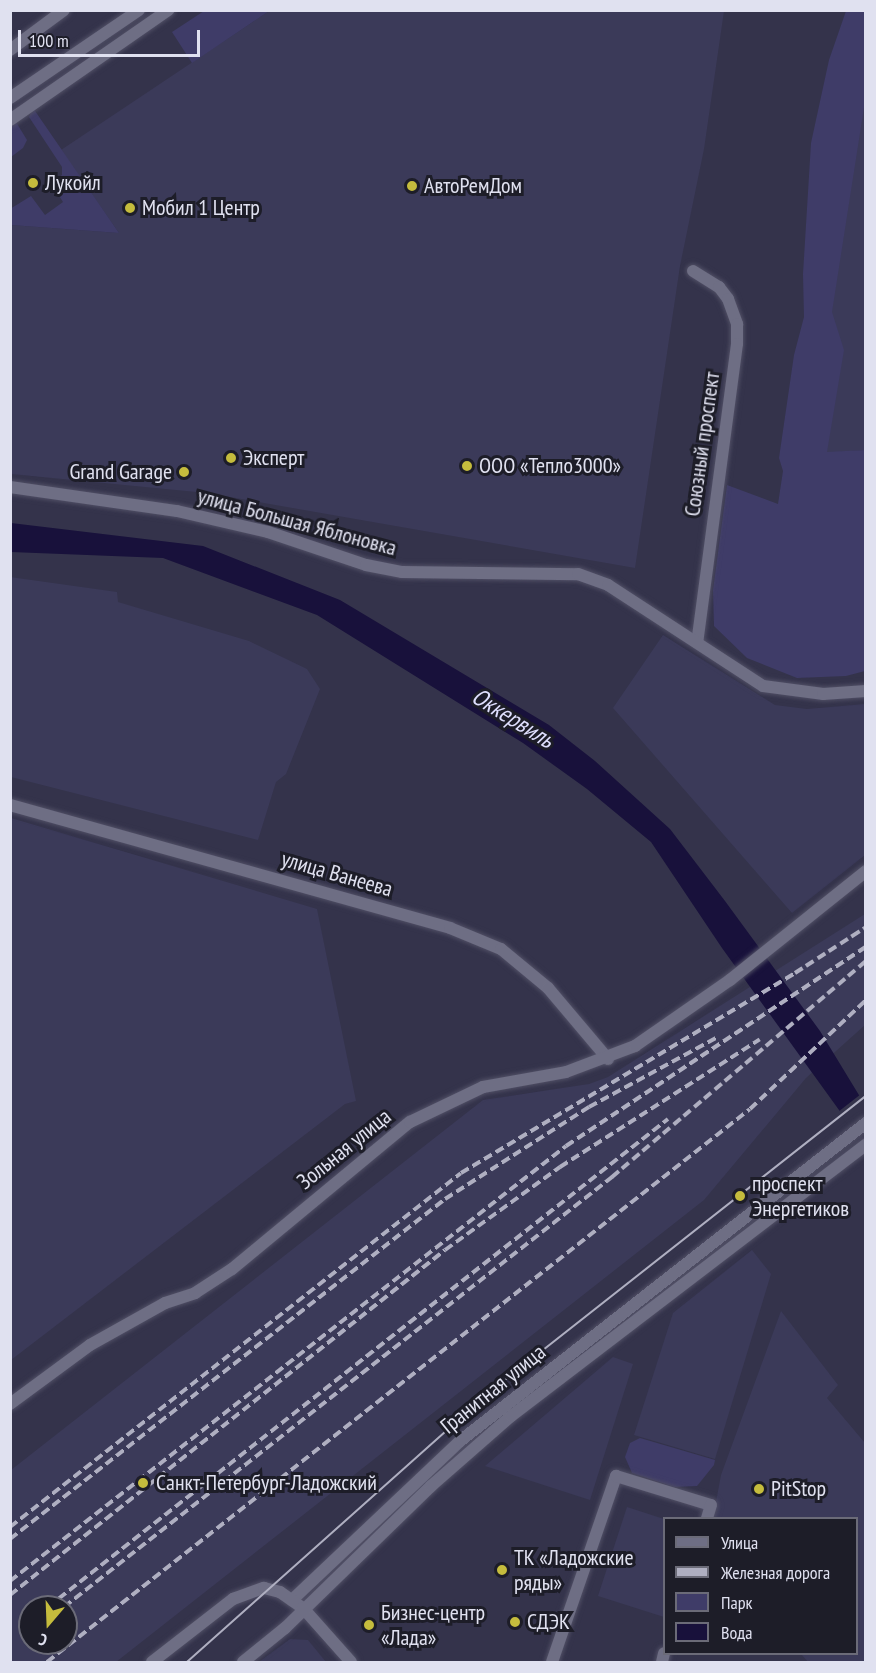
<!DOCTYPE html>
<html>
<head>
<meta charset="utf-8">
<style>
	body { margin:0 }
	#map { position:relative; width:876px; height:1673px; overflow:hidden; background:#34334b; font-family:"PT Sans Narrow",sans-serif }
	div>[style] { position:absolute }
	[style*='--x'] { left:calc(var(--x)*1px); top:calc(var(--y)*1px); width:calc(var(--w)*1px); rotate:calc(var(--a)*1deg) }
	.built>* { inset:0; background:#3b3a59 }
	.green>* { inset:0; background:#3f3c68 }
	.water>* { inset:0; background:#18113b }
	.pier>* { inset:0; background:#34334b }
	.roads { filter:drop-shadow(0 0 2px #504f65) drop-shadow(0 0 2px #504f65) }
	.minor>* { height:12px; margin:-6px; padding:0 6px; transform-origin:6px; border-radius:6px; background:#6e6e84 }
	.tram>* { height:1.5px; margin:-0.75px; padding:0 0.75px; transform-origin:0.75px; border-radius:0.75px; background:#afafc1 }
	.rail>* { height:4px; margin-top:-2px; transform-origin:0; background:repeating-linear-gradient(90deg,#afafc1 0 9px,transparent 0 13.5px) }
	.dots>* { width:16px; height:16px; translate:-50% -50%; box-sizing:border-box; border:3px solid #1d1d28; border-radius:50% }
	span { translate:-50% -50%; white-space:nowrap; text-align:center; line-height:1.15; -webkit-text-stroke:6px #1d1d28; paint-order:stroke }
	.poi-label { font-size:22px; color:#e0e1f0 }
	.left { translate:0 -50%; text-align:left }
	.right { translate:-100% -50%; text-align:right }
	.street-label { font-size:22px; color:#e0e1f0 }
	.water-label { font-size:24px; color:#dfdffe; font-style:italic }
	.frame { position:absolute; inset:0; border:12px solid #e0e1f0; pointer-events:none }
	.legend { position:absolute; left:663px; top:1517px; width:195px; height:138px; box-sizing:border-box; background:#1d1d28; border:2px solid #6b6b78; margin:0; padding:8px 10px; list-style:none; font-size:18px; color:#e0e1f0 }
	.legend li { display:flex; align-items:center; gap:12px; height:30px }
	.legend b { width:30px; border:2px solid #6b6b78 }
	.north { position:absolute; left:18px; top:1595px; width:60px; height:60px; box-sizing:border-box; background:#1d1d28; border:2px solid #6b6b78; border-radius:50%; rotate:199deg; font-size:16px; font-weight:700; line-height:24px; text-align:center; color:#e0e1f0 }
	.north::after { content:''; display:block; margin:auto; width:21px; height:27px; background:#c5bc3d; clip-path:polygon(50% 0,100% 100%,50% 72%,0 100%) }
	.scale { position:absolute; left:18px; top:30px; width:182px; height:27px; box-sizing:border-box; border:3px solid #e0e1f0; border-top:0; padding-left:8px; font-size:18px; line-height:21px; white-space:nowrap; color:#e0e1f0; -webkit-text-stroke:4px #1d1d28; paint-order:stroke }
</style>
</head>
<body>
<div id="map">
	<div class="built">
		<div style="clip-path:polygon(269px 11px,724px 11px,704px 149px,680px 266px,635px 568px,207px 493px,11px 474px,11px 225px,119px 233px,61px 150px)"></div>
		<div style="clip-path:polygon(865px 83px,865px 450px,827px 453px,801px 446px)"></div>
		<div style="clip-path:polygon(10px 577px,117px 592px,118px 602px,249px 641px,307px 669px,320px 689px,286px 774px,276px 782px,258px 840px,11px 777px)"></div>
		<div style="clip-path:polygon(663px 635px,775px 705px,807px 709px,865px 704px,865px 855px,792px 913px,613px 708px)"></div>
		<div style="clip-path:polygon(11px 818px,317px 909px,356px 1101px,345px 1104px,11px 1360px)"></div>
		<div style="clip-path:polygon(evenodd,865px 914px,865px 1025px,806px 1078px,704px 1200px,116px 1662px,11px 1662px,11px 1470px,483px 1100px,589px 1084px,608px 1077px,865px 914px,30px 1607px,66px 1607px,66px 1643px,30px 1643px,30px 1607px)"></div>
		<div style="clip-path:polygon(752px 1250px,771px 1274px,715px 1459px,634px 1435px,673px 1313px)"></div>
		<div style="clip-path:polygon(781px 1311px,838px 1385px,827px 1398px,865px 1443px,865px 1662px,808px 1662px,801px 1654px,856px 1654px,856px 1518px,713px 1518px,721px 1475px)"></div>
		<div style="clip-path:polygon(613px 1357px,633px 1364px,590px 1500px,485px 1466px)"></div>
		<div style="clip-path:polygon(627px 1507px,664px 1519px,664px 1617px,598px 1596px)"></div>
		<div style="clip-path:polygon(290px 1639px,308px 1640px,326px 1662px,259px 1662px)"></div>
	</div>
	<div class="green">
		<div style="clip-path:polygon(204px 11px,204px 10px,269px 11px,192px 63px,172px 32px)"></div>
		<div style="clip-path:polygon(846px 11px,865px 11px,865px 101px,832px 312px,844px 350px,827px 452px,865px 450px,865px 671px,846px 676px,797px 678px,747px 658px,714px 626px,713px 590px,727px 485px,778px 504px,783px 471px,779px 458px,794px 355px,804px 317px,803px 274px,811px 143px,829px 60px)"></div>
		<div style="clip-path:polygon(33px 108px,119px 233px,11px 225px,10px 209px,31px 196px,45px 215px,63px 202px,54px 188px,49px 191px,46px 186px,62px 175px,62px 167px,29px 117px)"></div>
		<div style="clip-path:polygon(11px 122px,16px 122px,27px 140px,23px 148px,11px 157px)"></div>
		<div style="clip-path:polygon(640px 1438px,715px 1460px,714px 1465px,697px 1486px,674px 1487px,632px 1473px,625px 1457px,630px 1443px)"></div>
	</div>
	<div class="water">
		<div style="clip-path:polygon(11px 523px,203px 546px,340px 600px,549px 725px,595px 761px,670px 829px,725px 901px,820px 1031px,865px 1105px,865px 1146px,722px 948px,651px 842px,587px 789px,523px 743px,317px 615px,163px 558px,11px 552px)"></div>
	</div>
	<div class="pier">
		<div style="clip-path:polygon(861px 1094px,866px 1100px,866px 1149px,838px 1112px)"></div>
	</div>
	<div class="roads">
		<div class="minor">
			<div style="--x:10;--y:50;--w:67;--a:-36.5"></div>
			<div style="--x:10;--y:98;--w:156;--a:-34.3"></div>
			<div style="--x:10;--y:120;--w:193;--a:-34.8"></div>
			<div style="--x:693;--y:271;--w:31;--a:32"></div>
			<div style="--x:719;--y:287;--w:15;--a:53"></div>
			<div style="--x:728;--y:299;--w:27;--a:70"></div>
			<div style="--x:737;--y:324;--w:20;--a:90"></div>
			<div style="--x:737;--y:344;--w:301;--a:97.6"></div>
			<div style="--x:10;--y:487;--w:169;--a:8.2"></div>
			<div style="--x:177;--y:511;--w:93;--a:13"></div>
			<div style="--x:268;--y:532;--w:103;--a:18.6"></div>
			<div style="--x:366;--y:565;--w:37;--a:11"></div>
			<div style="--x:402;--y:572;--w:176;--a:0.7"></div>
			<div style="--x:578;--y:574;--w:32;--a:20"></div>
			<div style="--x:608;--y:585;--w:185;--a:33.1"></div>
			<div style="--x:763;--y:686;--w:61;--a:7.6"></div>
			<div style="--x:823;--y:694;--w:43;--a:-4"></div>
			<div style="--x:10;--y:805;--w:457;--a:15.6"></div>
			<div style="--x:450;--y:928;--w:55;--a:22.4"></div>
			<div style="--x:501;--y:949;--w:61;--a:39.7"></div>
			<div style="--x:548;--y:988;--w:93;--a:49.8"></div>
			<div style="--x:10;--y:1404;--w:99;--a:-36.4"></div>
			<div style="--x:90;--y:1345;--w:86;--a:-29.2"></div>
			<div style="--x:165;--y:1303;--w:32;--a:-18"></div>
			<div style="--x:195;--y:1293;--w:44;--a:-33"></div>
			<div style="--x:232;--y:1269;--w:231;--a:-39.6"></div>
			<div style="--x:410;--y:1122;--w:81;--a:-25.6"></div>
			<div style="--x:483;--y:1087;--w:84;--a:-10.2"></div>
			<div style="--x:566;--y:1072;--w:74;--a:-20.6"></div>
			<div style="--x:635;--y:1046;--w:116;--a:-34.8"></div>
			<div style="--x:730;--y:980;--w:174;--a:-38.7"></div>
			<div style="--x:292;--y:1600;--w:231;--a:-43.4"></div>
			<div style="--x:460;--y:1441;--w:516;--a:-38.07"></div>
			<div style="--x:152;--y:1662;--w:103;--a:-37.9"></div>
			<div style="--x:233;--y:1599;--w:33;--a:-20"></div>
			<div style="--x:264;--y:1588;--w:16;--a:14"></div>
			<div style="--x:280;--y:1592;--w:28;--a:35"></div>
			<div style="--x:303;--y:1608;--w:72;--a:48.4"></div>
			<div style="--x:243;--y:1662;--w:54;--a:-39"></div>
			<div style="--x:285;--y:1628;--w:204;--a:-44.2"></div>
			<div style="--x:431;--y:1486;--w:106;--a:-41.2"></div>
			<div style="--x:511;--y:1416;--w:447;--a:-37.4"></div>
			<div style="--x:552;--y:1662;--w:197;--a:-71"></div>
			<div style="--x:616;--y:1476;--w:99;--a:17"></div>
			<div style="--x:711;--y:1505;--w:14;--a:107"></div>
			<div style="--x:662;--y:1662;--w:9;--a:-77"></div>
		</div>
	</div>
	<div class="tram">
		<div style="--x:187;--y:1662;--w:407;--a:-41.7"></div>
		<div style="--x:491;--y:1391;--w:477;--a:-38.2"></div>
	</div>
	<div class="rail">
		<div style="--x:10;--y:1527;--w:573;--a:-38.13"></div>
		<div style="--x:461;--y:1173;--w:389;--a:-30.9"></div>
		<div style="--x:795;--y:973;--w:85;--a:-32.9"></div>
		<div style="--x:10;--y:1539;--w:552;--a:-38.01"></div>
		<div style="--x:445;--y:1199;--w:171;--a:-32.6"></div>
		<div style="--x:589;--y:1107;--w:147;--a:-28.5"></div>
		<div style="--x:10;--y:1581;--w:706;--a:-38.04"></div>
		<div style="--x:566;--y:1146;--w:360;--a:-33.6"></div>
		<div style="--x:10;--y:1595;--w:555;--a:-38.42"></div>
		<div style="--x:445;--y:1250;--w:142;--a:-35.8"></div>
		<div style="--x:560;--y:1167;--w:237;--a:-32.6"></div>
		<div style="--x:48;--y:1607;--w:789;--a:-38.21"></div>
		<div style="--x:64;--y:1607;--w:697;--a:-38.12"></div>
		<div style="--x:612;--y:1177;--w:333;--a:-40.4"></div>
		<div style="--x:47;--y:1662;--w:894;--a:-38.19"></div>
		<div style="--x:750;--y:1109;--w:159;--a:-43.2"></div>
	</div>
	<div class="dots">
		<div style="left:33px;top:183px;background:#c5bc3d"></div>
		<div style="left:412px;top:186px;background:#c5bc3d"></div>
		<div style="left:130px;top:208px;background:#c5bc3d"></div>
		<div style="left:231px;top:458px;background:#c5bc3d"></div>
		<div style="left:467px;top:466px;background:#c5bc3d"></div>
		<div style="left:184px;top:472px;background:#c5bc3d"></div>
		<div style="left:740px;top:1196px;background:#c5bc3d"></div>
		<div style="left:143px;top:1483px;background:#c5bc3d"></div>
		<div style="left:759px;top:1489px;background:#c5bc3d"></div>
		<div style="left:502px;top:1570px;background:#c5bc3d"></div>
		<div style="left:515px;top:1622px;background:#c5bc3d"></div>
		<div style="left:369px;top:1625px;background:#c5bc3d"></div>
	</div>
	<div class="poi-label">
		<span class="left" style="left:45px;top:183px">Лукойл</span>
		<span class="left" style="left:424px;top:186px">АвтоРемДом</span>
		<span class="left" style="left:142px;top:208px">Мобил 1 Центр</span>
		<span class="left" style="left:243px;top:458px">Эксперт</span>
		<span class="left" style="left:479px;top:466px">ООО «Тепло3000»</span>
		<span class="right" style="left:172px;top:472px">Grand Garage</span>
		<span class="left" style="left:752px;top:1196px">проспект<br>Энергетиков</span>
		<span class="left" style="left:156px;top:1483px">Санкт-Петербург-Ладожский</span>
		<span class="left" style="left:771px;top:1489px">PitStop</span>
		<span class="left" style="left:514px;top:1570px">ТК «Ладожские<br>ряды»</span>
		<span class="left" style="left:381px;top:1625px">Бизнес-центр<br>«Лада»</span>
		<span class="left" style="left:527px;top:1622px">СДЭК</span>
	</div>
	<div class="street-label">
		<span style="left:702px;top:444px;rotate:-82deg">Союзный проспект</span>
		<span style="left:297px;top:522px;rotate:15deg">улица Большая Яблоновка</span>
		<span style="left:337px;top:874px;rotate:16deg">улица Ванеева</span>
		<span style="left:344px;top:1149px;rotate:-39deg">Зольная улица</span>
		<span style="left:493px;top:1389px;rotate:-39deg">Гранитная улица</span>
	</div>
	<div class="water-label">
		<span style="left:513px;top:718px;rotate:32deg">Оккервиль</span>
	</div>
	<div class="frame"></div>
	<ul class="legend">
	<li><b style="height:8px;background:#6e6e84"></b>Улица</li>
	<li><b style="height:8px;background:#afafc1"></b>Железная дорога</li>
	<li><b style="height:16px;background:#3f3c68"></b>Парк</li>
	<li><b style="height:16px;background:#18113b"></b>Вода</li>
	</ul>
	<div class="north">С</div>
	<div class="scale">100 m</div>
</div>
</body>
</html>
